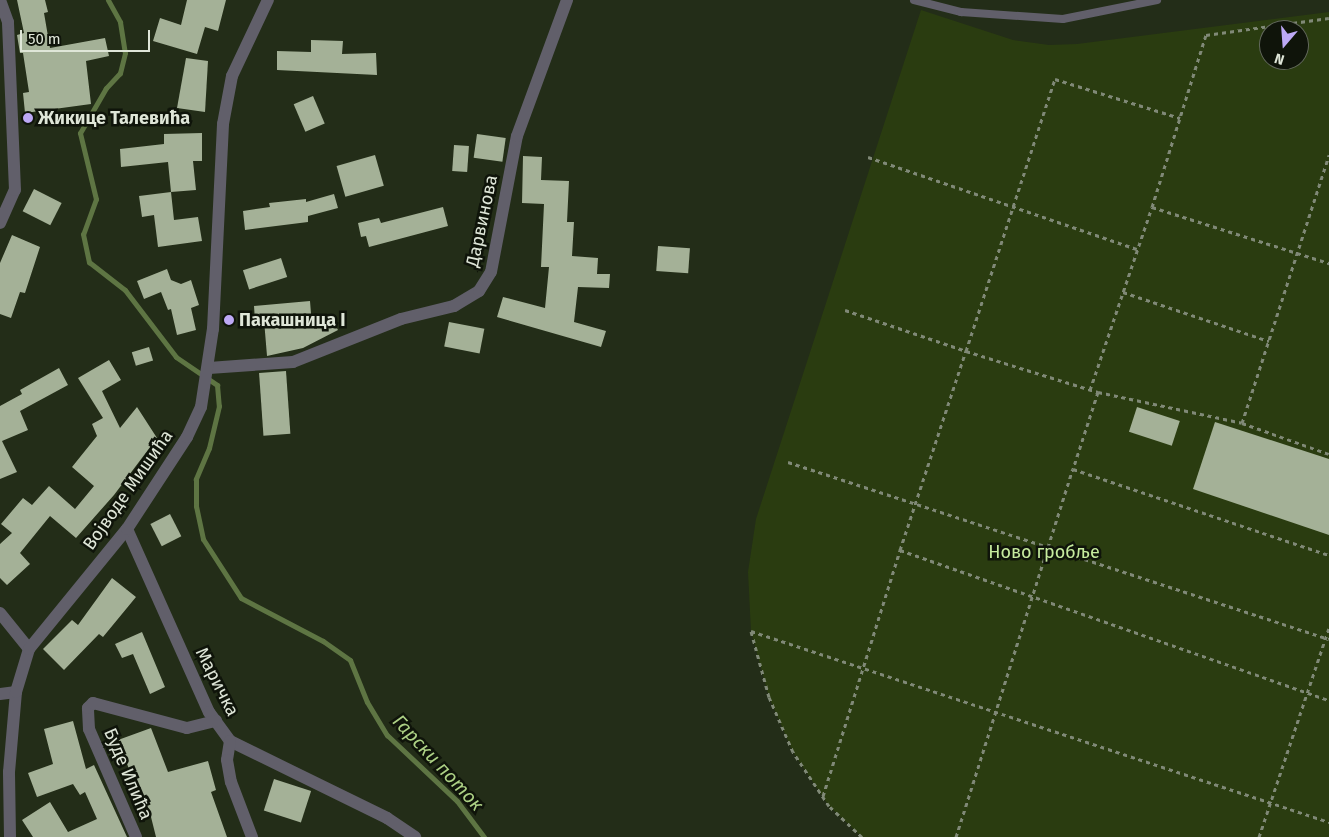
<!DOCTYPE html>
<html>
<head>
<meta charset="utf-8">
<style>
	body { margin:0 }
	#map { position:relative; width:1329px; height:837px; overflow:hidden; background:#232d18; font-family:"Fira Sans",sans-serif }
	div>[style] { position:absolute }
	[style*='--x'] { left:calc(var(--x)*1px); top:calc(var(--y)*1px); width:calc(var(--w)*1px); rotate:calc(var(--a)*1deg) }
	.green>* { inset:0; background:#2a3c10 }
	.stream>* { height:5px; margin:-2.5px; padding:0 2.5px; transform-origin:2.5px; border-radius:2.5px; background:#5e7543 }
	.building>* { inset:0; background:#a4b197; transform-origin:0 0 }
	.path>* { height:3px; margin-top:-1.5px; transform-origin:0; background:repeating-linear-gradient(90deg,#808977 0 4px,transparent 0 8px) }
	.service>* { height:8px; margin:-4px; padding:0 4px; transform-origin:4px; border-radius:4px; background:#615f6a }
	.minor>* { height:12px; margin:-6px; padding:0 6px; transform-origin:6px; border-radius:6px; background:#615f6a }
	.tertiary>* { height:12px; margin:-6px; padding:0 6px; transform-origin:6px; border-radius:6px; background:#615f6a }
	.dots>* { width:14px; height:14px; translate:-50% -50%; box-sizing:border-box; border:2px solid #0f140a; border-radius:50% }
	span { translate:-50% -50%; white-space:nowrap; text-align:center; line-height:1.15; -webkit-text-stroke:5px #0f140a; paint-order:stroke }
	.poi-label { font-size:18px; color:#dfe6d8; font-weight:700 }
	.left { translate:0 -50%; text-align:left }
	.street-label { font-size:18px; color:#dfe6d8 }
	.park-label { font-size:18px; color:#c6eb9e }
	.water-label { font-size:19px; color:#add185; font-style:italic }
	.north { position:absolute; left:1259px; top:20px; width:50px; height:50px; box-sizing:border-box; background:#0f140a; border:1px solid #62685c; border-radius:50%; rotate:198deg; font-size:14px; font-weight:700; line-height:20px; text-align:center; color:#dfe6d8 }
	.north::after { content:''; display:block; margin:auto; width:18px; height:22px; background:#bda9f5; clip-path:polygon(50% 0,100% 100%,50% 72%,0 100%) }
	.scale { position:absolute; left:20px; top:30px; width:130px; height:22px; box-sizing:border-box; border:2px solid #dfe6d8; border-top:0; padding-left:6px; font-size:15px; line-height:18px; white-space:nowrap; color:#dfe6d8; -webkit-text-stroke:4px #0f140a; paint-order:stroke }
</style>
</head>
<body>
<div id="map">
	<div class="green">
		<div style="clip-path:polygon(evenodd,921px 10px,1013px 40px,1049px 45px,1077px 44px,1329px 12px,1329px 837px,862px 837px,829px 806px,793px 752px,769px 697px,751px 631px,748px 572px,756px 519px,921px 10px,1269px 30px,1299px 30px,1299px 60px,1269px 60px,1269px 30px)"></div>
	</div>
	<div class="stream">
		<div style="--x:108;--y:0;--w:25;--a:61"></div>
		<div style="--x:120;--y:22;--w:31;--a:81"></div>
		<div style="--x:125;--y:53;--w:21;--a:104"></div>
		<div style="--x:120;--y:73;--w:21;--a:133"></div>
		<div style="--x:106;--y:88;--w:52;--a:120"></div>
		<div style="--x:80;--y:133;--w:68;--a:76.4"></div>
		<div style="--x:96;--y:199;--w:37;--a:110"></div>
		<div style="--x:83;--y:234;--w:29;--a:78"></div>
		<div style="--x:89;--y:262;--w:46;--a:37.9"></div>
		<div style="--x:125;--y:290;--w:84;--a:52.7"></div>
		<div style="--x:176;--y:357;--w:50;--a:34.3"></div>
		<div style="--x:217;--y:385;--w:21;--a:85"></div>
		<div style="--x:219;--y:406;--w:43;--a:103.4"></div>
		<div style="--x:209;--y:448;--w:34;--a:113"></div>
		<div style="--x:196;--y:479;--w:27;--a:90"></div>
		<div style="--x:196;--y:506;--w:34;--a:78"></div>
		<div style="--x:203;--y:539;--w:70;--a:57.2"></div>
		<div style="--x:241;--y:598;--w:93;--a:27.7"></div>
		<div style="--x:323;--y:641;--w:33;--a:35"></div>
		<div style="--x:350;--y:660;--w:45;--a:68"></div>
		<div style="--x:367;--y:702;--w:39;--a:59"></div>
		<div style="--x:387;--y:735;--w:96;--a:43.3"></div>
		<div style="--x:457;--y:801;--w:45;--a:53.1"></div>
	</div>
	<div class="building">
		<div style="clip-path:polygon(17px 0,45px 0,48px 12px,44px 13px,50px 48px,105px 38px,109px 56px,86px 61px,91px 104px,25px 113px,23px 93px,29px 92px,23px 53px,20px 53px,17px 35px,24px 33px)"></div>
		<div style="clip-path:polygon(187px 0,226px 0,218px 31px,205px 27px,197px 54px,153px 41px,160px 18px,181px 25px)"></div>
		<div style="clip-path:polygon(311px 40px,343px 41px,342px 54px,376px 53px,377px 75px,277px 70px,277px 51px,311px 52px)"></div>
		<div style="clip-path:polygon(186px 58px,208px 61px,205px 112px,177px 108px)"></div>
		<div style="left:313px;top:96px;width:30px;height:21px;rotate:67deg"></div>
		<div style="clip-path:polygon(202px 133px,202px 161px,193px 161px,196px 190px,171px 192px,168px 162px,121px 167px,120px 149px,164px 144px,164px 134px)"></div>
		<div style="left:477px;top:134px;width:29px;height:24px;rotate:8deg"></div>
		<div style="left:454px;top:145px;width:15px;height:26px;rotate:4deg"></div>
		<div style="left:375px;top:155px;width:32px;height:40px;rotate:74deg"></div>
		<div style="clip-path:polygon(523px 156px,542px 157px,541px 180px,569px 181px,567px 222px,574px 222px,572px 256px,598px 258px,597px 274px,610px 274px,609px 288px,578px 287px,574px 322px,606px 331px,601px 347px,497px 317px,503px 297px,545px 308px,549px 267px,541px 267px,544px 204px,522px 203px)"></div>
		<div style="left:34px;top:189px;width:31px;height:25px;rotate:27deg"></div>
		<div style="clip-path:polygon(171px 192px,174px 220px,198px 217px,202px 241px,158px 247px,154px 215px,142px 217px,139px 196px)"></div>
		<div style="clip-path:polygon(334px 194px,338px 208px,308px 216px,308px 222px,245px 230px,243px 211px,270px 207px,269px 203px,306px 199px,306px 202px)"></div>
		<div style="clip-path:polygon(443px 207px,448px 226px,369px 247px,366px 236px,361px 237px,358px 223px,379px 218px,381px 223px)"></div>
		<div style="clip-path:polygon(12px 235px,40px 247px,25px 293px,20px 292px,11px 318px,0 314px,0 263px)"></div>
		<div style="left:658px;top:246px;width:32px;height:25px;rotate:4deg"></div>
		<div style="left:281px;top:258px;width:20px;height:40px;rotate:72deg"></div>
		<div style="clip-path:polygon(167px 269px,171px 280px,181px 284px,191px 280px,199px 305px,191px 308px,196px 330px,177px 335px,171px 309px,168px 310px,161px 292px,144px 299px,137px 281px)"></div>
		<div style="clip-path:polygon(310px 301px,312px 326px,330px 316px,338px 330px,303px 348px,267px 356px,264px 320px,255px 321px,254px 306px)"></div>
		<div style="left:449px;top:322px;width:36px;height:25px;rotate:11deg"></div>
		<div style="left:149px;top:347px;width:14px;height:18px;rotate:73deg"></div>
		<div style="clip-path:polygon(109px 360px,121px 380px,102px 391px,120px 428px,137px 407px,157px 438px,114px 495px,76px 538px,50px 516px,20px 553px,30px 564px,7px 585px,0 578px,0 544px,12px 533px,1px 524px,23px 498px,32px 505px,49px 486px,75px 509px,94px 486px,72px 467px,97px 436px,92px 424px,103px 418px,78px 378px)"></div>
		<div style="clip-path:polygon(59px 368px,68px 385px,20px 411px,28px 430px,2px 441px,17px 472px,0 479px,0 406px,22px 394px,20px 390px)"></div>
		<div style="left:286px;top:371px;width:63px;height:27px;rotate:86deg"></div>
		<div style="left:1137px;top:407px;width:45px;height:26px;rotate:18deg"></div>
		<div style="clip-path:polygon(1215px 422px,1329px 459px,1329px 535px,1193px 489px)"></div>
		<div style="left:170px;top:514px;width:25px;height:22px;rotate:63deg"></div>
		<div style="clip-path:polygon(112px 578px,136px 597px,103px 637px,99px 634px,64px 670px,43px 649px,72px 620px,78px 625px)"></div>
		<div style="clip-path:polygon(142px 632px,165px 687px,150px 694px,133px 654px,122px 658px,115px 644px)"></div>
		<div style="clip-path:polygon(73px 721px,86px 769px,94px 765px,127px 837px,33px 837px,22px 820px,50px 802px,68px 832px,97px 819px,85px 792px,80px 795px,73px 784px,37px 797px,28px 773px,53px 764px,44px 729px)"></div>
		<div style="clip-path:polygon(151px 728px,168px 772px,208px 761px,216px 790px,211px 792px,227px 837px,156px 837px,150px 813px,146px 814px,118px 740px)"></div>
		<div style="left:274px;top:779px;width:39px;height:33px;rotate:18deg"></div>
	</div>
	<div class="path">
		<div style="--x:868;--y:157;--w:284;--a:18.9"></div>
		<div style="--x:1152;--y:207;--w:180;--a:-72.6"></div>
		<div style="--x:1206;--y:35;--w:124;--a:-7.9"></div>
		<div style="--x:1123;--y:292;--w:154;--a:18.6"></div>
		<div style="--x:845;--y:310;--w:128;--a:18.7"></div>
		<div style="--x:966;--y:351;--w:286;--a:-71.9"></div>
		<div style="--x:1055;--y:79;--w:131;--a:17.3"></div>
		<div style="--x:1090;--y:390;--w:193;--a:-71.3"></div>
		<div style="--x:1152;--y:207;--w:186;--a:17.6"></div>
		<div style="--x:1098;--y:392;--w:147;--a:12.1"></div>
		<div style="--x:1242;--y:423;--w:92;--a:19.6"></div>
		<div style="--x:1242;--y:423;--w:282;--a:-72"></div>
		<div style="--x:788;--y:462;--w:569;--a:18.12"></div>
		<div style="--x:900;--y:550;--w:210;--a:-71.7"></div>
		<div style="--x:966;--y:351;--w:138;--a:17.3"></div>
		<div style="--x:1098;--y:392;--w:81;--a:108"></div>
		<div style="--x:823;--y:796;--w:258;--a:-72.6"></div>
		<div style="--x:900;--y:550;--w:454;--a:19.3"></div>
		<div style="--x:862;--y:837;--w:45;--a:-136.8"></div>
		<div style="--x:829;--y:806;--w:65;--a:-123.7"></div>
		<div style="--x:793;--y:752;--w:60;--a:-113.6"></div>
		<div style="--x:769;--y:697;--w:68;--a:-105.3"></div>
		<div style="--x:751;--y:631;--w:609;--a:18.29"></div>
		<div style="--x:956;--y:837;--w:386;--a:-72.4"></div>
		<div style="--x:1073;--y:469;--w:270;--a:18.6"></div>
		<div style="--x:1259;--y:837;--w:220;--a:-71.5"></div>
	</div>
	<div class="service">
		<div style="--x:914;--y:0;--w:49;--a:14.3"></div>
		<div style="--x:961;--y:12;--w:102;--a:3.9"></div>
		<div style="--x:1063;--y:19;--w:96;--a:-11.4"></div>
	</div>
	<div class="minor">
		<div style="--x:0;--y:223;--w:36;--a:-66"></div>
		<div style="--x:15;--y:190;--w:168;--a:-92.4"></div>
		<div style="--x:8;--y:22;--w:23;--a:-110"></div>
		<div style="--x:209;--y:368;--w:84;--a:-4.1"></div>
		<div style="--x:293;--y:362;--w:116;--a:-21.7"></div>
		<div style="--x:401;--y:319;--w:55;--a:-13.8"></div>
		<div style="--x:454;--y:306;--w:29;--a:-31"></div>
		<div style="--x:479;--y:291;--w:22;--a:-58"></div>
		<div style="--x:491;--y:272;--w:138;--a:-79.2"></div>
		<div style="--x:517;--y:136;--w:145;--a:-69.8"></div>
		<div style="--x:127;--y:529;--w:201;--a:65.9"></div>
		<div style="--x:209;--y:712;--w:36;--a:54"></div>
		<div style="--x:230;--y:741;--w:175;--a:26.1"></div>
		<div style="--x:387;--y:818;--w:34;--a:34"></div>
		<div style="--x:0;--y:613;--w:46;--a:51.1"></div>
		<div style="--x:230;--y:741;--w:19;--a:99"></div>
		<div style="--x:227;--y:760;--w:22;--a:80"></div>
		<div style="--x:231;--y:782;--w:59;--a:69.1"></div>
		<div style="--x:136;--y:837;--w:118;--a:-113.5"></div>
		<div style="--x:89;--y:729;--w:21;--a:-93"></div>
		<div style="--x:88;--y:708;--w:7;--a:-45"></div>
		<div style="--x:93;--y:703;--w:97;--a:14.9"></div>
		<div style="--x:187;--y:728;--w:30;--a:-14"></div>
	</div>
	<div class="tertiary">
		<div style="--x:0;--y:694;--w:16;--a:-7"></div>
		<div style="--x:10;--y:837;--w:65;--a:-90.9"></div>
		<div style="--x:9;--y:772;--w:80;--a:-85"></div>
		<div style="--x:16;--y:692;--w:45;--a:-73.2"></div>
		<div style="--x:29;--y:649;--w:155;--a:-50.8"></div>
		<div style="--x:127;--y:529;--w:110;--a:-56.9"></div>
		<div style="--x:187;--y:437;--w:33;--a:-65"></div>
		<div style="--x:201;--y:407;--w:79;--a:-81.3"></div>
		<div style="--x:213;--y:329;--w:205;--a:-87.2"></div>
		<div style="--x:223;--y:124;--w:49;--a:-79.4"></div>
		<div style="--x:232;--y:76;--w:84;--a:-64.7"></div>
	</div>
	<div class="dots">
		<div style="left:28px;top:118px;background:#bda9f5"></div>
		<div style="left:229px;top:320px;background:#bda9f5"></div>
	</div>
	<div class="poi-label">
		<span class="left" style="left:38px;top:118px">Жикице Талевића</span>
		<span class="left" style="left:239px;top:320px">Пакашница I</span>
	</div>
	<div class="street-label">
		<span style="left:482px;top:221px;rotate:-78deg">Дарвинова</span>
		<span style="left:128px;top:490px;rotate:-55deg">Војводе Мишића</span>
		<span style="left:217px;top:682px;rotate:63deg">Маричка</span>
		<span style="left:128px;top:774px;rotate:67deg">Буде Илића</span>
	</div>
	<div class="park-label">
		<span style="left:1044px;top:552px">Ново гробље</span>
	</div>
	<div class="water-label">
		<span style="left:438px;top:763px;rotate:47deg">Гарски поток</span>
	</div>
	<div class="north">N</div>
	<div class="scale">50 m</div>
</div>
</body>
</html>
